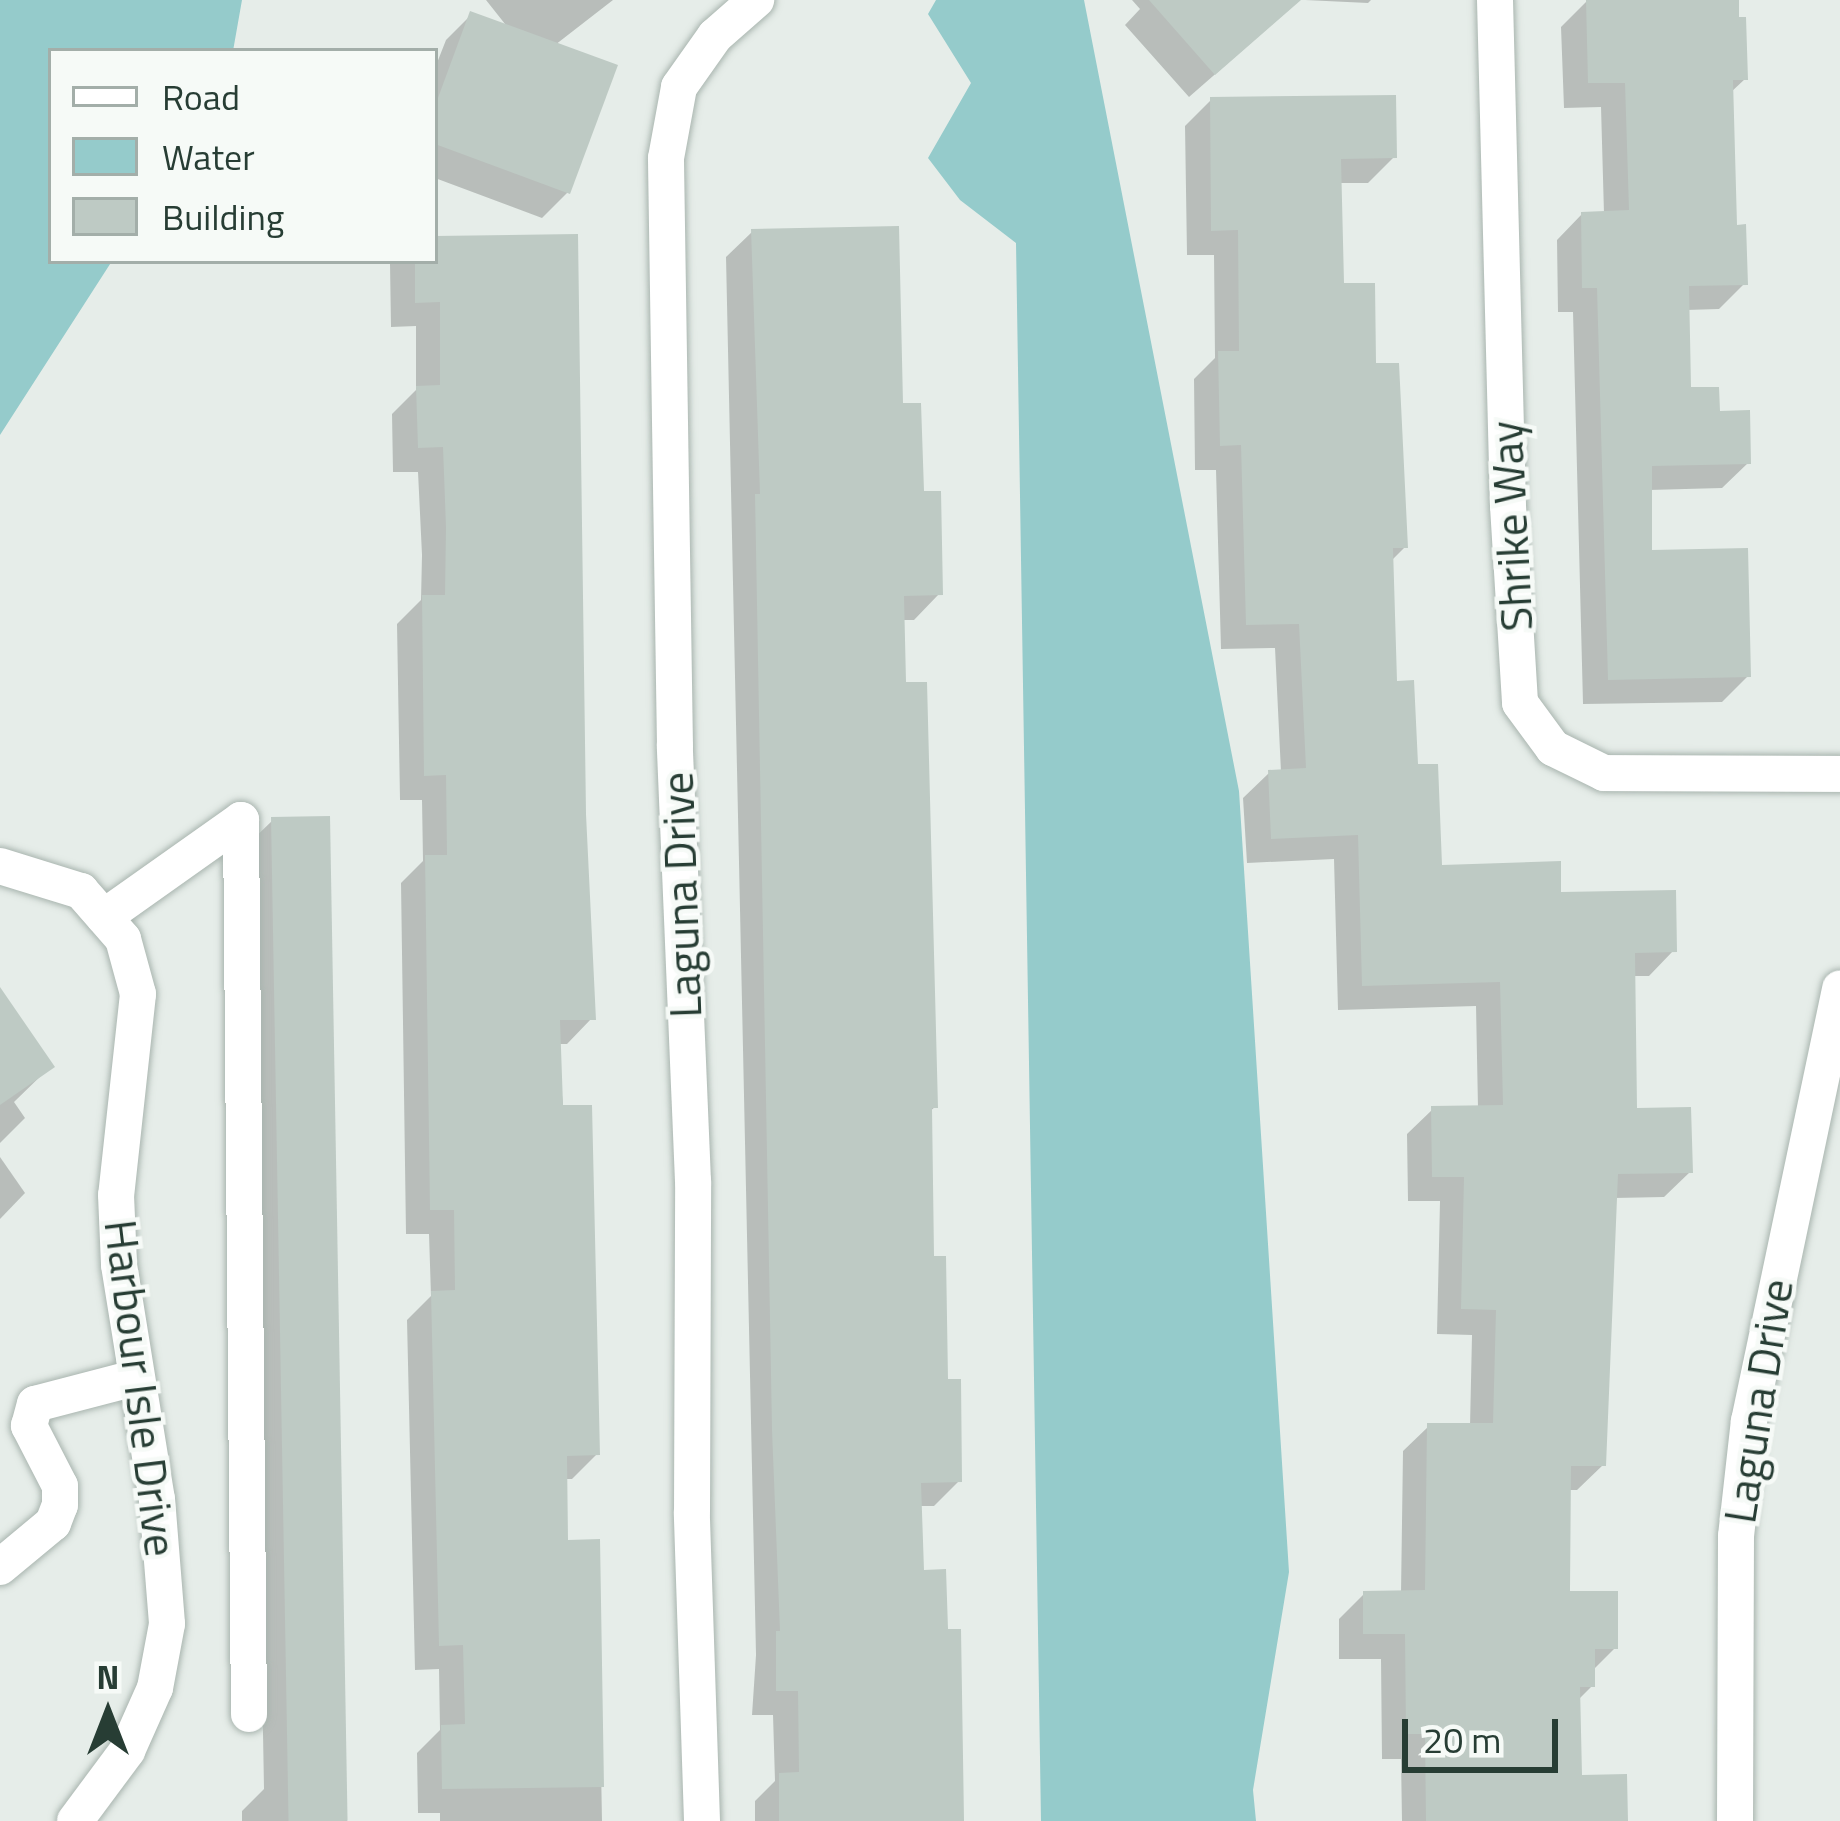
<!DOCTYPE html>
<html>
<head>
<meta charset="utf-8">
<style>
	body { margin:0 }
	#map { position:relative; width:1840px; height:1821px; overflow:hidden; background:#e6ede9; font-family:"Titillium Web",sans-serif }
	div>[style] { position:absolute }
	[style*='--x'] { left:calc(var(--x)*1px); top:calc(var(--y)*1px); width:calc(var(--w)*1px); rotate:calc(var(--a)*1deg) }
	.water>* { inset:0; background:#95cbcb }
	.shadow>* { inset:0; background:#0003 }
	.building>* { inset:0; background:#becac4; transform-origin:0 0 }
	.roads { filter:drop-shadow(0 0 3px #a9b5af) drop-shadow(0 0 3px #a9b5af) }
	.minor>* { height:36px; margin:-18px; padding:0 18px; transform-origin:18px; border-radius:18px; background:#fff }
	span { translate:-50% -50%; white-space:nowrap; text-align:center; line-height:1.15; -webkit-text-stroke:9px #f6faf7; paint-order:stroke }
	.street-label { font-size:45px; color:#273d34 }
	.legend { position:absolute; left:48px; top:48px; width:390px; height:216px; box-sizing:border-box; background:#f6faf7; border:3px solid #a3aea9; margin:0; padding:15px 21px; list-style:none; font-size:36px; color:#273d34 }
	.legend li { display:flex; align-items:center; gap:24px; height:60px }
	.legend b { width:60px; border:3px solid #a3aea9 }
	.north { position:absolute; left:48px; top:1653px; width:120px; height:120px; -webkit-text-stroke:9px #f6faf7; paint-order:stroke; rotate:0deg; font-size:33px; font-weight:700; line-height:48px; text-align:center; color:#273d34 }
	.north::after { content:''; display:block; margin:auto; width:42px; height:54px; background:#273d34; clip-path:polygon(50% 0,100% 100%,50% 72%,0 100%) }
	.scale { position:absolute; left:1402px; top:1719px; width:156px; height:54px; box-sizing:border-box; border:6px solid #273d34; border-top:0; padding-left:15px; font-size:36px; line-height:42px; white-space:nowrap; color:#273d34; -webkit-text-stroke:9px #f6faf7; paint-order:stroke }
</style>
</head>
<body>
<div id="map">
	<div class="water">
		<div style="clip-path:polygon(0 0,242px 0,233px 51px,51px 51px,51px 261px,112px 261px,0 435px)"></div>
		<div style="clip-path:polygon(936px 0,1084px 0,1239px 791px,1289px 1572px,1253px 1790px,1256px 1821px,1041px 1821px,1016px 243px,960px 200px,928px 158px,971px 83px,928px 14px)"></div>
	</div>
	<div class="shadow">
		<div style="clip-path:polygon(486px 0,613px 0,555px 45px,568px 192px,542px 218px,435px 178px,435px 68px,446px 40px,471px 15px,509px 29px)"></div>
		<div style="clip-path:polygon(1132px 0,1300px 0,1189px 97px,1125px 25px,1140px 9px)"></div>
		<div style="clip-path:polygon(1305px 0,1371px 0,1368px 3px)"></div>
		<div style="clip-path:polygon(1736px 0,1745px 79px,1730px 93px,1734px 228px,1745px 283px,1719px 309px,1686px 310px,1688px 390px,1717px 414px,1748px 463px,1722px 488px,1649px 490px,1649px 553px,1748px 676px,1722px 702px,1583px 704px,1573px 312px,1558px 312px,1557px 240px,1582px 214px,1604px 214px,1601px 107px,1564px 108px,1561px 27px,1587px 1px)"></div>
		<div style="clip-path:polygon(1211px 100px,1394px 157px,1368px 183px,1339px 183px,1341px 286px,1374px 366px,1405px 547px,1390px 562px,1394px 684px,1439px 868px,1558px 895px,1674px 950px,1649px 976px,1632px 976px,1634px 1112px,1690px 1172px,1664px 1197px,1614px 1198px,1603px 1465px,1577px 1490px,1567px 1490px,1566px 1594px,1615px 1648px,1592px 1671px,1592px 1686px,1577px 1701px,1579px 1778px,1625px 1821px,1402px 1821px,1401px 1759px,1382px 1759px,1381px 1659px,1339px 1659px,1339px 1619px,1364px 1594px,1401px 1593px,1403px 1451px,1429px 1426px,1470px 1426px,1472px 1335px,1437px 1334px,1440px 1201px,1408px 1201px,1407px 1134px,1433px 1109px,1478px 1108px,1476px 1006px,1338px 1010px,1334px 859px,1247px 863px,1243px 798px,1269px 773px,1281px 772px,1275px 648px,1221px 649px,1216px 470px,1195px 470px,1194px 379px,1215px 358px,1214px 255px,1187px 255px,1185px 126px)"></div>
		<div style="clip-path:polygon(752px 232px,900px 406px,939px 594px,914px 620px,901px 620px,935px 1107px,929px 1112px,931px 1259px,959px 1481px,934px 1506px,918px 1506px,921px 1573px,945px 1632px,963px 1821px,755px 1821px,755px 1801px,775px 1781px,773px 1715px,752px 1715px,756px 1655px,726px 257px)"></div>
		<div style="clip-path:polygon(435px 239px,583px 814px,592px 1018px,567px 1044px,557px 1044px,597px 1454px,572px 1479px,564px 1479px,565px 1543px,597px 1542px,602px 1821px,440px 1821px,440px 1813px,418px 1813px,417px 1753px,440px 1730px,439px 1669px,415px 1670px,407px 1320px,431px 1296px,429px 1234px,406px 1234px,401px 883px,423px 861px,422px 800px,400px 800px,397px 624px,421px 600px,422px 555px,418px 472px,393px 472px,392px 414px,416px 390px,416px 326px,391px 327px,390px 264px,435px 261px)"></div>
		<div style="clip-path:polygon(273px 820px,347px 1821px,242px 1821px,242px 1811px,264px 1789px,247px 845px)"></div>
		<div style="clip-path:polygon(0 1014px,51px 1066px,14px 1102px,25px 1118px,0 1143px)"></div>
		<div style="clip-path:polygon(0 1157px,25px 1193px,0 1219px)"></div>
	</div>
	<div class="building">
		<div style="clip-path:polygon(1149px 0,1301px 0,1215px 75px)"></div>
		<div style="clip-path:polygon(1586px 0,1739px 0,1739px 17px,1746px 17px,1748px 80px,1733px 80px,1737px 225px,1746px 224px,1748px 285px,1689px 286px,1691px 387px,1719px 387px,1720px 411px,1750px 410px,1751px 464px,1652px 466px,1652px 550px,1748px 548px,1751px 677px,1608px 680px,1597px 288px,1582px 288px,1581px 212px,1629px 210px,1625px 83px,1588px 83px)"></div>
		<div style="clip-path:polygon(470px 11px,618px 65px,570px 194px,435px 144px,435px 106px)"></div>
		<div style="clip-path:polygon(1396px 95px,1397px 158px,1341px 159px,1344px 283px,1375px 283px,1376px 363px,1399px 363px,1408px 548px,1393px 548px,1397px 681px,1414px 680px,1418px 764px,1438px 764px,1442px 865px,1561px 861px,1561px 892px,1676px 890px,1677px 952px,1635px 953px,1637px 1108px,1691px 1107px,1693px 1173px,1618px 1174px,1606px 1466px,1571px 1466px,1570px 1591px,1618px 1591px,1618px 1649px,1595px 1649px,1595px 1687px,1580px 1687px,1582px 1775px,1627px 1774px,1628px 1821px,1426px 1821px,1425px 1734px,1406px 1734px,1405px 1634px,1363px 1634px,1363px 1591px,1425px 1590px,1427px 1423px,1493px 1423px,1496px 1310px,1461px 1309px,1464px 1177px,1432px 1177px,1431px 1106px,1503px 1105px,1500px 982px,1362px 986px,1358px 835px,1271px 839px,1268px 770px,1306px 768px,1299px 624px,1246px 625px,1241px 445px,1220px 446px,1218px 351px,1239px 351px,1238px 230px,1211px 231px,1210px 97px)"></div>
		<div style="clip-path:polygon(899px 226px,903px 403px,921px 403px,924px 491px,941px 491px,943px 595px,904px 596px,906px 682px,927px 682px,938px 1108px,932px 1108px,934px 1256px,946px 1256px,948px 1379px,961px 1379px,962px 1482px,921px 1483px,924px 1570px,946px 1569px,948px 1629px,961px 1629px,964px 1821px,779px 1821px,779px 1773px,799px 1772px,798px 1691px,776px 1691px,776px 1631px,780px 1631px,772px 1430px,755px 494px,760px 494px,751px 229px)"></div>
		<div style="clip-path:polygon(578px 234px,586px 814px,596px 1020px,560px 1020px,563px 1105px,592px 1105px,600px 1455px,567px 1456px,568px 1540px,600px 1539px,604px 1787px,442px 1789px,441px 1725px,465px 1724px,463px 1645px,439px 1646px,431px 1291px,455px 1290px,454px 1210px,430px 1210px,425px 855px,447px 855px,446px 775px,424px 776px,422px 595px,445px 595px,446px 528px,443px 447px,418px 448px,416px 386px,440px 385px,440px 302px,415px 303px,415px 261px,435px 261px,435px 236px)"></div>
		<div style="left:330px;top:816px;width:1005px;height:59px;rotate:89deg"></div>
		<div style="clip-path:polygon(0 987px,55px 1067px,0 1105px)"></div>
	</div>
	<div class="roads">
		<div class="minor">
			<div style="--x:1495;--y:0;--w:506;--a:88.53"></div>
			<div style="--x:1508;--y:506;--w:197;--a:86.5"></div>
			<div style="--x:1520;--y:703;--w:56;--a:53.7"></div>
			<div style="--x:1553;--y:748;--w:57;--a:26.1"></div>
			<div style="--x:1604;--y:773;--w:236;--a:0.2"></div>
			<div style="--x:0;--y:866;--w:85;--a:17.2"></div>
			<div style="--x:81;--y:891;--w:64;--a:48.8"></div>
			<div style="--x:123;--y:939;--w:57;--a:74.7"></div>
			<div style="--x:138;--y:994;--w:202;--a:96.2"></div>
			<div style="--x:116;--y:1195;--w:70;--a:87.5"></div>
			<div style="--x:119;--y:1265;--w:237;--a:80.8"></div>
			<div style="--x:157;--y:1499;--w:125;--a:85.4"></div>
			<div style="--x:167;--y:1624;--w:65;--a:100.6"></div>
			<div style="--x:155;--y:1688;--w:69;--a:114"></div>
			<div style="--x:127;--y:1751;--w:87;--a:126.6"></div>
			<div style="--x:104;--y:917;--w:168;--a:-35.3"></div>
			<div style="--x:241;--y:820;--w:894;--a:89.49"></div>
			<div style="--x:0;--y:1567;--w:69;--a:-39.7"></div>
			<div style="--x:53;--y:1523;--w:19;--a:-69"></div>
			<div style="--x:60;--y:1505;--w:19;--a:-90"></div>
			<div style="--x:60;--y:1486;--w:68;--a:-117.3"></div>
			<div style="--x:29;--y:1426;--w:23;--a:-75"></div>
			<div style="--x:35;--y:1404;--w:103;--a:-14.6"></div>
			<div style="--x:702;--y:1821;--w:309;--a:-91.9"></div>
			<div style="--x:692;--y:1512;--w:331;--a:-89.8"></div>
			<div style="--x:693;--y:1181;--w:434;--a:-92.4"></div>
			<div style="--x:675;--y:747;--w:589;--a:-90.88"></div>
			<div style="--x:666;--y:158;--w:72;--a:-79.6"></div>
			<div style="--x:679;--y:87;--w:62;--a:-54.8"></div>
			<div style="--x:715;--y:36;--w:55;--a:-41.3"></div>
			<div style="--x:1735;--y:1821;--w:285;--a:-89.8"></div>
			<div style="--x:1736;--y:1536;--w:116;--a:-83.6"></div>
			<div style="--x:1749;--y:1421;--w:442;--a:-78.1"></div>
		</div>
	</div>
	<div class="street-label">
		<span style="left:1511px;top:526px;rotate:-93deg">Shrike Way</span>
		<span style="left:681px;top:895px;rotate:-92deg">Laguna Drive</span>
		<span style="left:141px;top:1388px;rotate:83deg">Harbour Isle Drive</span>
		<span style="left:1758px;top:1401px;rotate:-81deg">Laguna Drive</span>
	</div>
	<ul class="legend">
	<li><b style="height:15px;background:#fff"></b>Road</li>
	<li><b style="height:33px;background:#95cbcb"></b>Water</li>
	<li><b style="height:33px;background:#becac4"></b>Building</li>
	</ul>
	<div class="north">N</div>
	<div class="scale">20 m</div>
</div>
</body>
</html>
